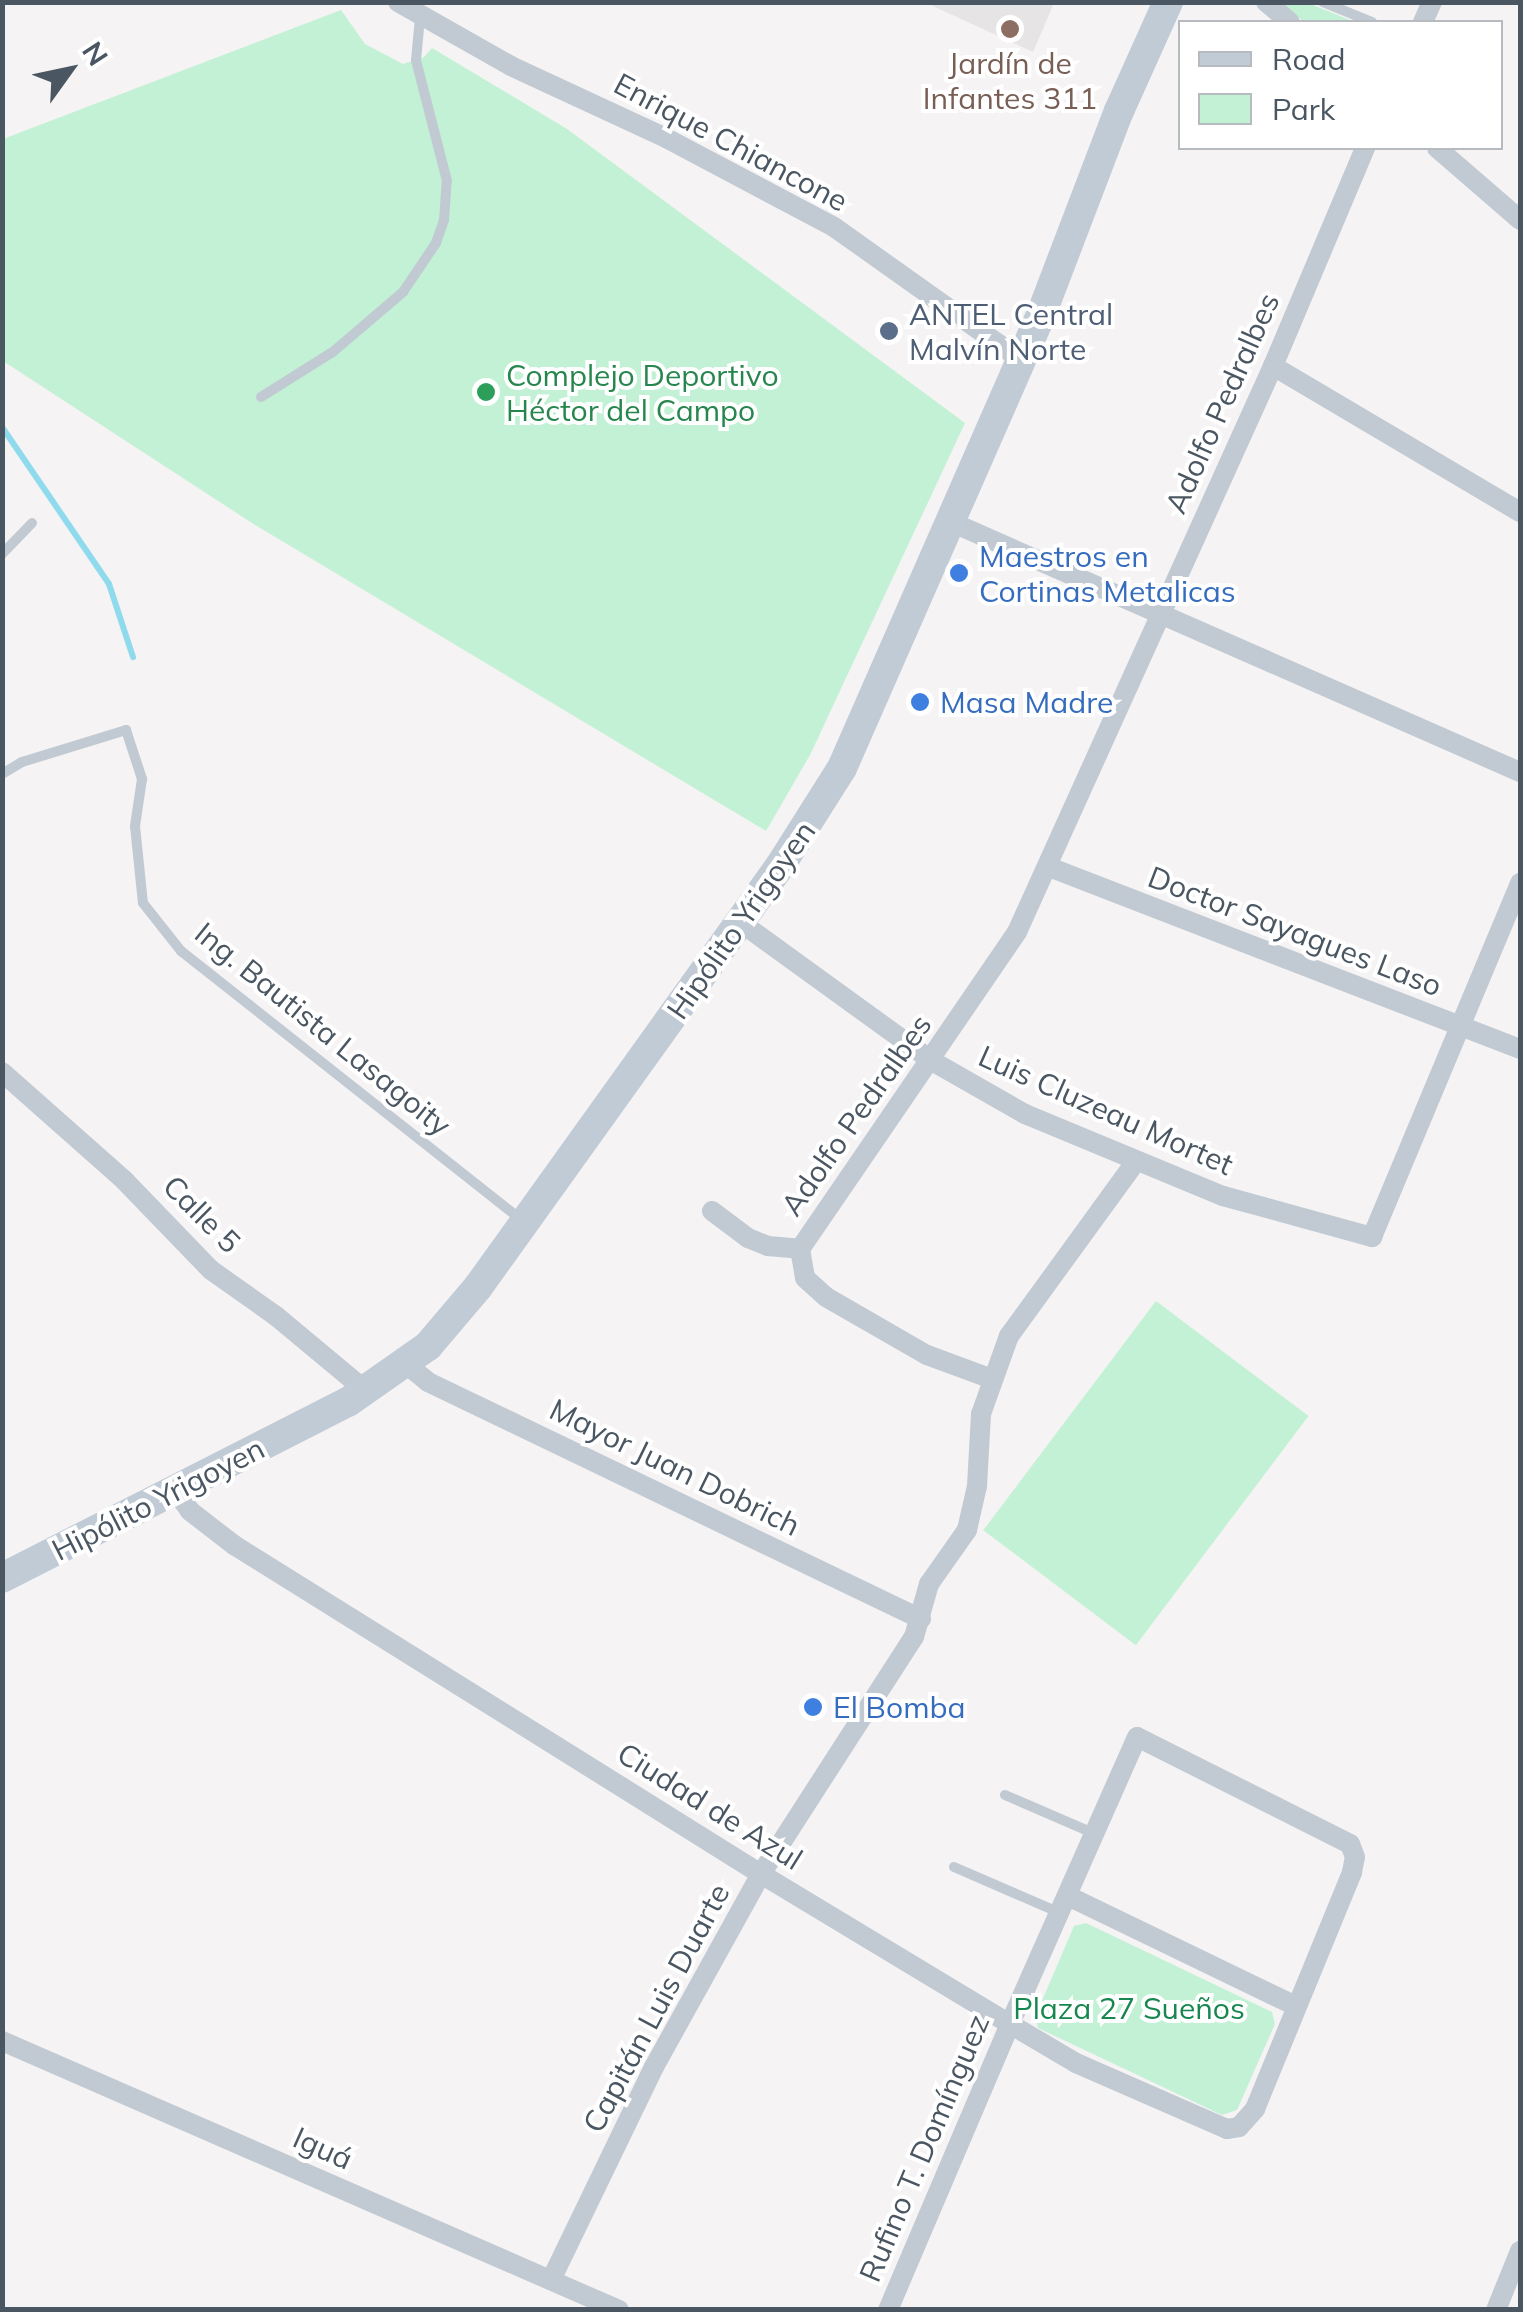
<!DOCTYPE html>
<html>
<head>
<meta charset="utf-8">
<style>
	body { margin:0 }
	#map { position:relative; width:1523px; height:2312px; overflow:hidden; background:#f5f3f3; font-family:Mulish,sans-serif }
	div>[style] { position:absolute }
	[style*='--x'] { left:calc(var(--x)*1px); top:calc(var(--y)*1px); width:calc(var(--w)*1px); rotate:calc(var(--a)*1deg) }
	.education>* { inset:0; background:#e6e4e5 }
	.green>* { inset:0; background:#c3f1d5; transform-origin:0 0 }
	.stream>* { height:6px; margin:-3px; padding:0 3px; transform-origin:3px; border-radius:3px; background:#90daee }
	.lane>* { height:10px; margin:-5px; padding:0 5px; transform-origin:5px; border-radius:5px; background:#c1cad2 }
	.street>* { height:20px; margin:-10px; padding:0 10px; transform-origin:10px; border-radius:10px; background:#c1cad2 }
	.secondary>* { height:30px; margin:-15px; padding:0 15px; transform-origin:15px; border-radius:15px; background:#c1cbd6 }
	.dots>* { width:28px; height:28px; translate:-50% -50%; box-sizing:border-box; border:5px solid #fff; border-radius:50% }
	span { translate:-50% -50%; white-space:nowrap; text-align:center; line-height:1.15; -webkit-text-stroke:8px #fff; paint-order:stroke }
	.education-label { font-size:30px; color:#785e54 }
	.street-label { font-size:30px; color:#4a5661 }
	.service-label { font-size:30px; color:#4e5e75 }
	.left { translate:0 -50%; text-align:left }
	.leisure-label { font-size:30px; color:#27864d }
	.shop-label { font-size:30px; color:#366cbe }
	.park-label { font-size:30px; color:#17864f }
	.frame { position:absolute; inset:0; border:5px solid #4a5661; pointer-events:none }
	.legend { position:absolute; left:1178px; top:20px; width:325px; height:130px; box-sizing:border-box; background:#fff; border:2px solid #b7bbc0; margin:0; padding:12px 18px; list-style:none; font-size:30px; color:#4a5661 }
	.legend li { display:flex; align-items:center; gap:20px; height:50px }
	.legend b { width:50px; border:2px solid #b7bbc0 }
	.north { position:absolute; left:20px; top:20px; width:100px; height:100px; -webkit-text-stroke:8px #fff; paint-order:stroke; rotate:57deg; font-size:28px; font-weight:700; line-height:40px; text-align:center; color:#4a5661 }
	.north::after { content:''; display:block; margin:auto; width:35px; height:45px; background:#4a5661; clip-path:polygon(50% 0,100% 100%,50% 72%,0 100%) }
</style>
</head>
<body>
<div id="map">
	<div class="education">
		<div style="clip-path:polygon(924px 2px,1054px 2px,1054px 3px,1033px 52px)"></div>
	</div>
	<div class="green">
		<div style="clip-path:polygon(1281px 3px,1308px 3px,1355px 22px,1304px 22px)"></div>
		<div style="clip-path:polygon(341px 10px,365px 44px,403px 64px,424px 57px,432px 48px,567px 129px,965px 423px,810px 755px,766px 831px,252px 523px,3px 361px,3px 139px)"></div>
		<div style="left:1156px;top:1301px;width:191px;height:287px;rotate:37deg"></div>
		<div style="clip-path:polygon(1086px 1923px,1272px 2012px,1275px 2024px,1237px 2110px,1222px 2115px,1038px 2028px,1035px 2017px,1074px 1926px)"></div>
	</div>
	<div class="stream">
		<div style="--x:2;--y:427;--w:190;--a:55.7"></div>
		<div style="--x:109;--y:584;--w:77;--a:71.8"></div>
	</div>
	<div class="lane">
		<div style="--x:1323;--y:2;--w:53;--a:22.2"></div>
		<div style="--x:261;--y:397;--w:86;--a:-32.2"></div>
		<div style="--x:334;--y:351;--w:91;--a:-40.5"></div>
		<div style="--x:403;--y:292;--w:59;--a:-56"></div>
		<div style="--x:436;--y:243;--w:24;--a:-71"></div>
		<div style="--x:444;--y:220;--w:39;--a:-86"></div>
		<div style="--x:447;--y:181;--w:125;--a:-104.4"></div>
		<div style="--x:416;--y:60;--w:42;--a:-84.6"></div>
		<div style="--x:2;--y:554;--w:43;--a:-45.9"></div>
		<div style="--x:2;--y:774;--w:23;--a:-31"></div>
		<div style="--x:22;--y:762;--w:109;--a:-17.1"></div>
		<div style="--x:126;--y:730;--w:52;--a:71.9"></div>
		<div style="--x:142;--y:779;--w:48;--a:98.5"></div>
		<div style="--x:135;--y:826;--w:77;--a:84.1"></div>
		<div style="--x:143;--y:903;--w:61;--a:51.6"></div>
		<div style="--x:181;--y:951;--w:434;--a:38.3"></div>
		<div style="--x:1005;--y:1795;--w:98;--a:23.4"></div>
		<div style="--x:954;--y:1867;--w:113;--a:23.4"></div>
	</div>
	<div class="street">
		<div style="--x:398;--y:2;--w:130;--a:29.5"></div>
		<div style="--x:511;--y:66;--w:171;--a:24.9"></div>
		<div style="--x:666;--y:138;--w:190;--a:27.9"></div>
		<div style="--x:834;--y:227;--w:229;--a:35.4"></div>
		<div style="--x:1266;--y:2;--w:31;--a:40"></div>
		<div style="--x:1423;--y:22;--w:22;--a:-66"></div>
		<div style="--x:1437;--y:148;--w:110;--a:40.9"></div>
		<div style="--x:1273;--y:366;--w:287;--a:30.6"></div>
		<div style="--x:951;--y:522;--w:621;--a:23.72"></div>
		<div style="--x:1049;--y:867;--w:505;--a:21.13"></div>
		<div style="--x:740;--y:922;--w:237;--a:35.9"></div>
		<div style="--x:932;--y:1061;--w:107;--a:29.7"></div>
		<div style="--x:1025;--y:1114;--w:214;--a:22.5"></div>
		<div style="--x:1223;--y:1196;--w:155;--a:15.4"></div>
		<div style="--x:1372;--y:1237;--w:384;--a:-67.3"></div>
		<div style="--x:2;--y:1072;--w:163;--a:41.5"></div>
		<div style="--x:124;--y:1180;--w:125;--a:46"></div>
		<div style="--x:211;--y:1270;--w:80;--a:35.3"></div>
		<div style="--x:276;--y:1316;--w:117;--a:39.8"></div>
		<div style="--x:712;--y:1211;--w:45;--a:36.9"></div>
		<div style="--x:748;--y:1238;--w:22;--a:22"></div>
		<div style="--x:768;--y:1246;--w:32;--a:5"></div>
		<div style="--x:800;--y:1249;--w:384;--a:-55.6"></div>
		<div style="--x:1017;--y:932;--w:621;--a:-65.66"></div>
		<div style="--x:1273;--y:366;--w:237;--a:-67.1"></div>
		<div style="--x:800;--y:1249;--w:29;--a:80"></div>
		<div style="--x:805;--y:1278;--w:28;--a:42"></div>
		<div style="--x:826;--y:1297;--w:116;--a:29.9"></div>
		<div style="--x:927;--y:1355;--w:69;--a:20.3"></div>
		<div style="--x:406;--y:1364;--w:28;--a:39"></div>
		<div style="--x:428;--y:1382;--w:547;--a:25.68"></div>
		<div style="--x:175;--y:1490;--w:26;--a:54"></div>
		<div style="--x:190;--y:1511;--w:56;--a:37.7"></div>
		<div style="--x:234;--y:1545;--w:621;--a:31.98"></div>
		<div style="--x:761;--y:1874;--w:291;--a:31.1"></div>
		<div style="--x:1010;--y:2024;--w:77;--a:30.6"></div>
		<div style="--x:1076;--y:2063;--w:165;--a:23.6"></div>
		<div style="--x:1227;--y:2129;--w:12;--a:-9"></div>
		<div style="--x:1239;--y:2127;--w:24;--a:-48"></div>
		<div style="--x:1255;--y:2109;--w:256;--a:-67.7"></div>
		<div style="--x:1352;--y:1872;--w:15;--a:-79"></div>
		<div style="--x:1355;--y:1857;--w:14;--a:-111"></div>
		<div style="--x:1350;--y:1844;--w:238;--a:-153.3"></div>
		<div style="--x:1137;--y:1737;--w:314;--a:113.9"></div>
		<div style="--x:1010;--y:2024;--w:311;--a:113.1"></div>
		<div style="--x:1068;--y:1896;--w:253;--a:25.8"></div>
		<div style="--x:2;--y:2041;--w:673;--a:23.56"></div>
		<div style="--x:551;--y:2280;--w:237;--a:-64.2"></div>
		<div style="--x:654;--y:2067;--w:221;--a:-61"></div>
		<div style="--x:761;--y:1874;--w:282;--a:-57.2"></div>
		<div style="--x:914;--y:1637;--w:55;--a:-74.2"></div>
		<div style="--x:929;--y:1584;--w:66;--a:-54.9"></div>
		<div style="--x:967;--y:1530;--w:45;--a:-77.2"></div>
		<div style="--x:977;--y:1486;--w:72;--a:-86.8"></div>
		<div style="--x:981;--y:1414;--w:83;--a:-70.3"></div>
		<div style="--x:1009;--y:1336;--w:216;--a:-54"></div>
		<div style="--x:1496;--y:2310;--w:64;--a:-67.9"></div>
	</div>
	<div class="secondary">
		<div style="--x:2;--y:1578;--w:388;--a:-27"></div>
		<div style="--x:348;--y:1402;--w:98;--a:-35"></div>
		<div style="--x:428;--y:1346;--w:77;--a:-49.7"></div>
		<div style="--x:478;--y:1287;--w:518;--a:-54.35"></div>
		<div style="--x:780;--y:866;--w:116;--a:-57.7"></div>
		<div style="--x:842;--y:768;--w:489;--a:-66.3"></div>
		<div style="--x:1039;--y:320;--w:224;--a:-69.1"></div>
		<div style="--x:1119;--y:111;--w:120;--a:-65.8"></div>
	</div>
	<div class="dots">
		<div style="left:1010px;top:29px;background:#8d6e63"></div>
		<div style="left:889px;top:331px;background:#5c6f8a"></div>
		<div style="left:486px;top:392px;background:#2e9e5b"></div>
		<div style="left:959px;top:573px;background:#3f7fe0"></div>
		<div style="left:920px;top:702px;background:#3f7fe0"></div>
		<div style="left:813px;top:1707px;background:#3f7fe0"></div>
	</div>
	<div class="education-label">
		<span style="left:1010px;top:80px">Jardín de<br>Infantes 311</span>
	</div>
	<div class="street-label">
		<span style="left:731px;top:142px;rotate:28deg">Enrique Chiancone</span>
		<span style="left:1222px;top:403px;rotate:-66deg">Adolfo Pedralbes</span>
		<span style="left:741px;top:920px;rotate:-55deg">Hipólito Yrigoyen</span>
		<span style="left:1295px;top:931px;rotate:21deg">Doctor Sayagues Laso</span>
		<span style="left:323px;top:1029px;rotate:39deg">Ing. Bautista Lasagoity</span>
		<span style="left:1106px;top:1110px;rotate:24deg">Luis Cluzeau Mortet</span>
		<span style="left:856px;top:1115px;rotate:-55deg">Adolfo Pedralbes</span>
		<span style="left:202px;top:1214px;rotate:45deg">Calle 5</span>
		<span style="left:675px;top:1467px;rotate:26deg">Mayor Juan Dobrich</span>
		<span style="left:158px;top:1499px;rotate:-27deg">Hipólito Yrigoyen</span>
		<span style="left:710px;top:1806px;rotate:32deg">Ciudad de Azul</span>
		<span style="left:656px;top:2008px;rotate:-62deg">Capitán Luis Duarte</span>
		<span style="left:323px;top:2148px;rotate:24deg">Iguá</span>
		<span style="left:924px;top:2148px;rotate:-67deg">Rufino T. Domínguez</span>
	</div>
	<div class="service-label">
		<span class="left" style="left:909px;top:331px">ANTEL Central<br>Malvín Norte</span>
	</div>
	<div class="leisure-label">
		<span class="left" style="left:506px;top:392px">Complejo Deportivo<br>Héctor del Campo</span>
	</div>
	<div class="shop-label">
		<span class="left" style="left:979px;top:573px">Maestros en<br>Cortinas Metalicas</span>
		<span class="left" style="left:940px;top:702px">Masa Madre</span>
		<span class="left" style="left:833px;top:1707px">El Bomba</span>
	</div>
	<div class="park-label">
		<span style="left:1129px;top:2008px">Plaza 27 Sueños</span>
	</div>
	<div class="frame"></div>
	<ul class="legend">
	<li><b style="height:12px;background:#c1cbd6"></b>Road</li>
	<li><b style="height:28px;background:#c3f1d5"></b>Park</li>
	</ul>
	<div class="north">N</div>
</div>
</body>
</html>
